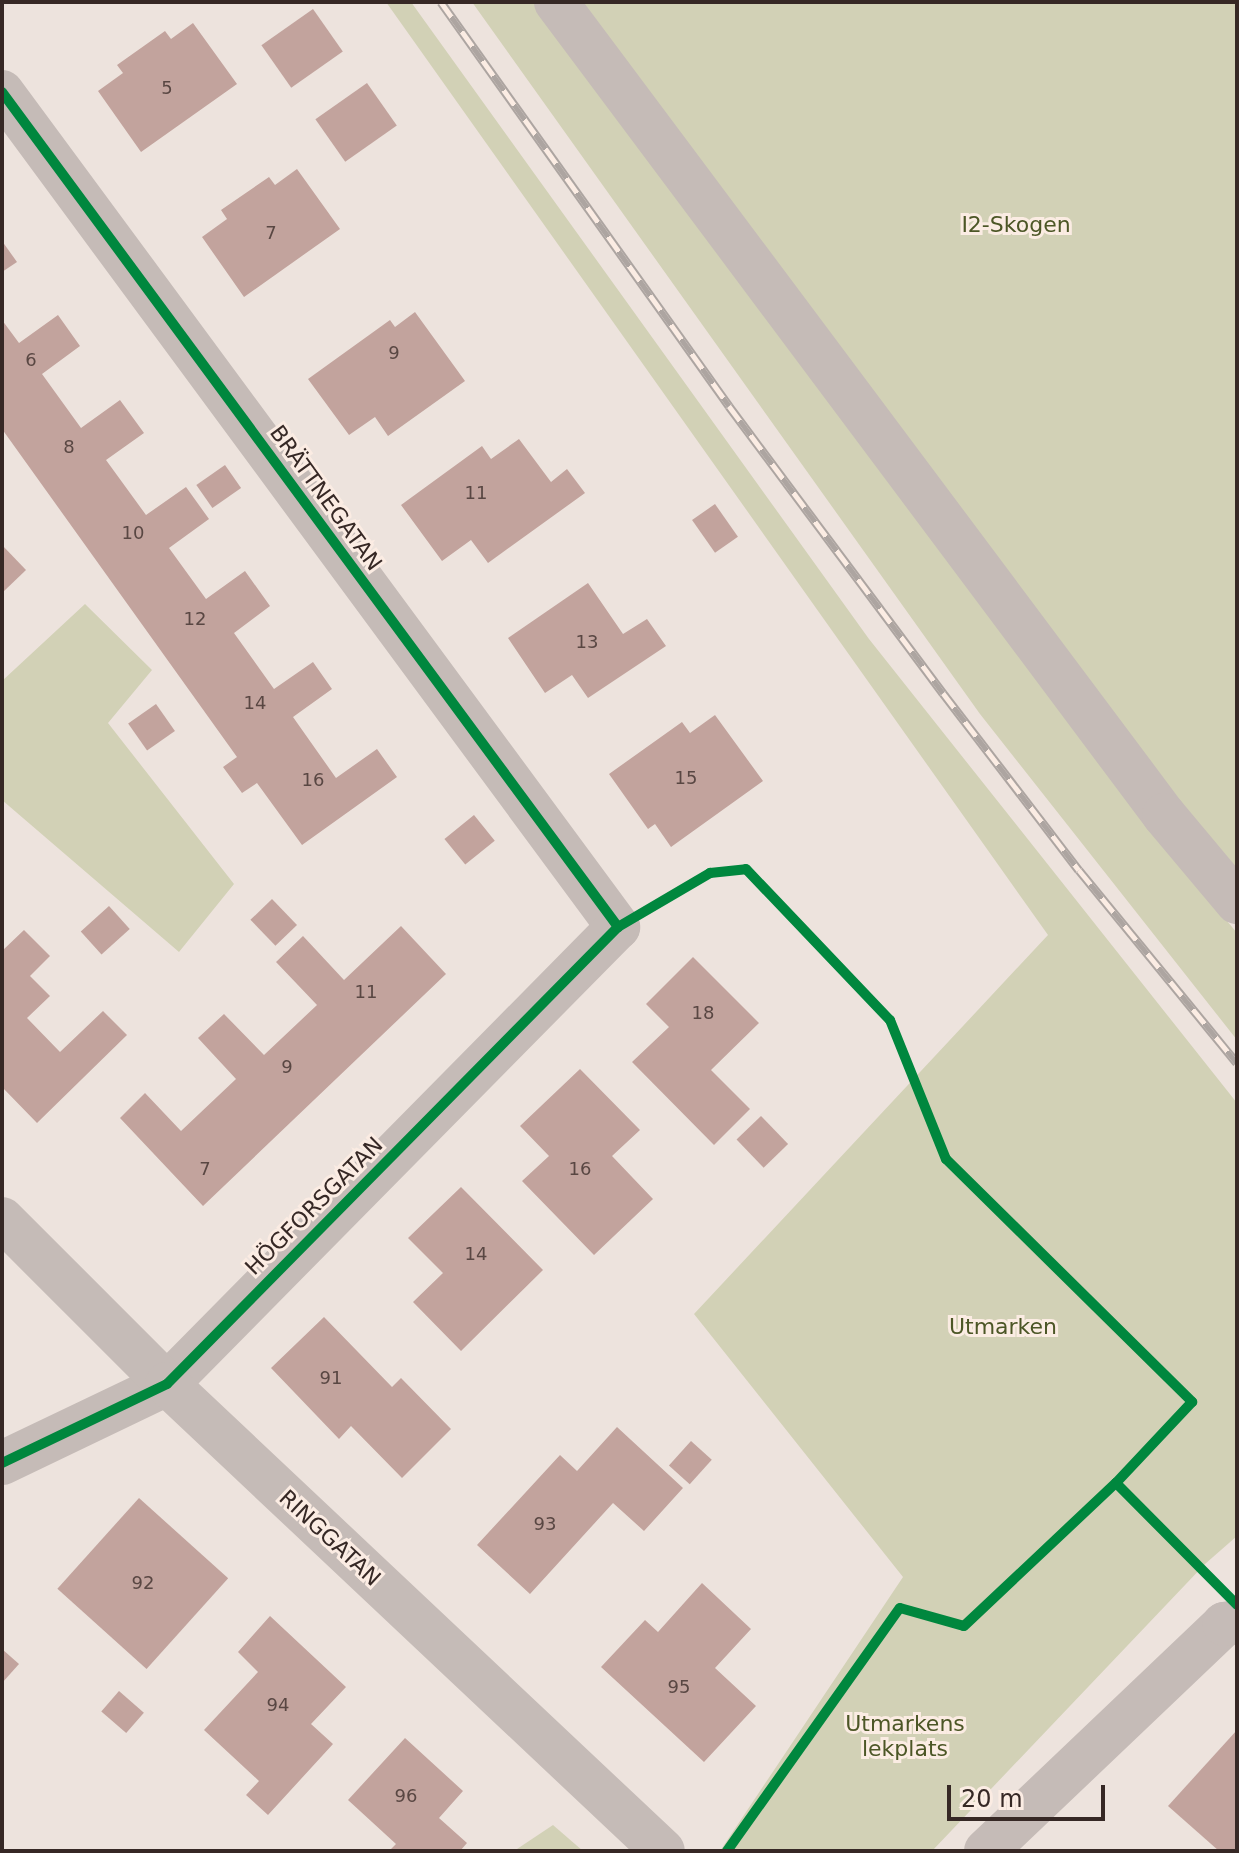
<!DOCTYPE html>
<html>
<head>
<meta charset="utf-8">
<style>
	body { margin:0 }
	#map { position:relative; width:1239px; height:1853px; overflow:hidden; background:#ede3dd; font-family:"DejaVu Sans",sans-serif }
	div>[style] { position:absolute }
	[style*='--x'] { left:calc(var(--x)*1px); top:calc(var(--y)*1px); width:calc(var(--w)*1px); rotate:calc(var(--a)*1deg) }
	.green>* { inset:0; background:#d2d1b6 }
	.building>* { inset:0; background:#c2a39d; transform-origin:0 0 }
	.minor>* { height:44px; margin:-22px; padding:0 22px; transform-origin:22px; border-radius:22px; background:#c5bbb7 }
	.rail>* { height:9px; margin-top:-4.5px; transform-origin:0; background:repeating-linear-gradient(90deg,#fbece3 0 18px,#ada5a1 0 36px); box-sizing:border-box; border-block:2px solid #ada5a1 }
	.cycleway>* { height:10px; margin:-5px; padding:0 5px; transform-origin:5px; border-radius:5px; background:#00873e }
	span { translate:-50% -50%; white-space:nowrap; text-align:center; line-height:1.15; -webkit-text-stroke:6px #fbece3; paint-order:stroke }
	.number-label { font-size:18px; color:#594743 }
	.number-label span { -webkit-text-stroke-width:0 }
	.park-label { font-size:22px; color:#4c5626 }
	.street-label { font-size:22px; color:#362825 }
	.frame { position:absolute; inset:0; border:4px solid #362825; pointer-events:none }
	.scale { position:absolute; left:947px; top:1785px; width:158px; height:36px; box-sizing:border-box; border:4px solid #362825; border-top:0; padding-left:10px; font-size:24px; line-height:28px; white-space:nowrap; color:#362825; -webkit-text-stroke:6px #fbece3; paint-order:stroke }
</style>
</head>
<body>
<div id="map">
	<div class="green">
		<div style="clip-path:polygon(386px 2px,411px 2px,869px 639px,1237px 1103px,1237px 1536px,1205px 1564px,932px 1851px,720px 1851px,903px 1577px,694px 1314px,1048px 935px)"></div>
		<div style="clip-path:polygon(472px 2px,536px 2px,1145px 822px,1237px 933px,1237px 1040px,980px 714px)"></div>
		<div style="clip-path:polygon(565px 2px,1237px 2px,1237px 875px)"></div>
		<div style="clip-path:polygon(85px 604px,152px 670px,108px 723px,234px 884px,179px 952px,2px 800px,2px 681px)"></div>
		<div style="clip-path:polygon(553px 1825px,583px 1851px,514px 1851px)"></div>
	</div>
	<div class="building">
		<div style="left:313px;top:9px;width:52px;height:63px;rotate:55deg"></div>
		<div style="clip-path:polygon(193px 23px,237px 84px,141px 152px,98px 91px,123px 73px,117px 65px,165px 31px,171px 39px)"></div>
		<div style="left:367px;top:83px;width:52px;height:63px;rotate:55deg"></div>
		<div style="clip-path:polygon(297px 169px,340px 229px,244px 297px,202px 237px,227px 219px,221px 210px,269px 177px,275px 185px)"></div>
		<div style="clip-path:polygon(2px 241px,17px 262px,2px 272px)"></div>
		<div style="clip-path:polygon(415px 312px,465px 381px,388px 436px,375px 417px,349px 435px,308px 379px,390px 320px,395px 327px)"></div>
		<div style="clip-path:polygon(58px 315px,80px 346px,42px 374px,81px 428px,120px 400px,144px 433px,106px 460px,146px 515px,186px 487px,209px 519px,169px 548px,206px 599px,245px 571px,270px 606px,234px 633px,274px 689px,313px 662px,332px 689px,293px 717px,336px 778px,377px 749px,397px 777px,302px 845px,257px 783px,242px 793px,223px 767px,237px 757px,2px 429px,2px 320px,19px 343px)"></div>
		<div style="clip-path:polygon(519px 439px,551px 482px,567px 469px,585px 493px,488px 563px,471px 540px,442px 561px,401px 505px,482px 446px,491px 459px)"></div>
		<div style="left:225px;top:465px;width:28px;height:35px;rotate:55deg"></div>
		<div style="left:715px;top:504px;width:40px;height:28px;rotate:55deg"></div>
		<div style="clip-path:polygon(2px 545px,26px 570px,2px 593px)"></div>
		<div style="clip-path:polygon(588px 583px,623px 634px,647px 619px,666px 646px,588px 698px,572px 675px,545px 693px,508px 638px)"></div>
		<div style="left:156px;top:704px;width:33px;height:34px;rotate:55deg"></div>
		<div style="clip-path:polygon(715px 715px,763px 781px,671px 847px,655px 824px,648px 829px,609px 774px,682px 722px,690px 733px)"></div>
		<div style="left:474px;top:815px;width:33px;height:38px;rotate:51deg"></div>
		<div style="left:272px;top:899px;width:36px;height:30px;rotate:46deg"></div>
		<div style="left:109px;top:906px;width:31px;height:38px;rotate:48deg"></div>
		<div style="clip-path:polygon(401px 926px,446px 974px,203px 1206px,120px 1118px,145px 1093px,181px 1131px,236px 1079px,198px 1038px,224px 1014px,264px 1055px,317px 1005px,276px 962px,303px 936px,344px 980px)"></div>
		<div style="clip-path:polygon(24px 930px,50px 956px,30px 976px,50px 996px,27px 1018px,60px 1052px,103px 1011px,127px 1035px,37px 1123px,2px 1087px,2px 951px)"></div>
		<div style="clip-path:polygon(693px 957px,759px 1023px,711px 1070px,750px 1109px,714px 1145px,632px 1062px,669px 1027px,646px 1004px)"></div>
		<div style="clip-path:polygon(580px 1069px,640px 1130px,612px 1156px,653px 1199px,594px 1255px,522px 1181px,549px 1156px,520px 1126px)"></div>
		<div style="left:761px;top:1116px;width:39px;height:34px;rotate:46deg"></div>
		<div style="clip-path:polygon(461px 1187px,543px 1270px,461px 1351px,413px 1302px,443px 1273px,408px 1238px)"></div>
		<div style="clip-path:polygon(324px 1317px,392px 1387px,401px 1378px,451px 1429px,402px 1478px,351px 1426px,339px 1439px,271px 1368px)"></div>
		<div style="clip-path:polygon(617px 1427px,683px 1488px,644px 1531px,613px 1503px,530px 1594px,477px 1545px,560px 1455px,577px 1471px)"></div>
		<div style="left:691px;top:1441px;width:28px;height:33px;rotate:42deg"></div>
		<div style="left:139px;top:1498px;width:120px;height:122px;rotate:42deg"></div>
		<div style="clip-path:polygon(702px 1583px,751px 1629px,715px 1668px,756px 1706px,704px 1762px,601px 1667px,645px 1620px,658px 1632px)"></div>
		<div style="clip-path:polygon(270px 1616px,346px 1687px,311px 1724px,333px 1744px,268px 1815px,246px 1795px,259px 1781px,204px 1730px,258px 1672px,238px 1652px)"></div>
		<div style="clip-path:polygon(2px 1649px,19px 1664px,2px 1683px)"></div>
		<div style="left:119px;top:1691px;width:33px;height:27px;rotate:41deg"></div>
		<div style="clip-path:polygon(1237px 1730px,1237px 1851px,1219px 1851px,1168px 1806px)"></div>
		<div style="clip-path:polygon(405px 1738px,463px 1791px,439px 1818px,467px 1843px,460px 1851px,389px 1851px,396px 1844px,348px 1800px)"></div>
	</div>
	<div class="minor">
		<div style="--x:556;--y:2;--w:1015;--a:53.21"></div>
		<div style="--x:1164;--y:815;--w:114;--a:50"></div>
		<div style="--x:2;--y:92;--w:1038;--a:53.58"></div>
		<div style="--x:618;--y:927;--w:642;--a:134.62"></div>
		<div style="--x:167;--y:1384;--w:183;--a:154.4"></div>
		<div style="--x:2;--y:1219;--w:233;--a:45"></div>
		<div style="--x:167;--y:1384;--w:681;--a:43.28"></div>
		<div style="--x:986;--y:1851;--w:329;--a:-43.6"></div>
		<div style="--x:1224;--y:1624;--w:13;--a:-9"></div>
	</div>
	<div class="rail">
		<div style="--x:441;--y:2;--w:496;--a:54.5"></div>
		<div style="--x:729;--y:406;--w:358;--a:53.3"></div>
		<div style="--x:943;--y:693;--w:223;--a:52.5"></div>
		<div style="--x:1079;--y:870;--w:249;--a:50.7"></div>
	</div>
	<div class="cycleway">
		<div style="--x:2;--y:92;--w:1038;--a:53.58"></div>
		<div style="--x:2;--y:1463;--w:183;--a:-25.6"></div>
		<div style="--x:167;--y:1384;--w:642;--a:-45.38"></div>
		<div style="--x:618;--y:927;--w:107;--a:-30.4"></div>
		<div style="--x:710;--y:873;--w:36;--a:-6"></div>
		<div style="--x:746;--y:869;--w:209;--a:46.4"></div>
		<div style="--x:890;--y:1020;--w:150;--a:68.1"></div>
		<div style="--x:946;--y:1159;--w:346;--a:44.6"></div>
		<div style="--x:1192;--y:1402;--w:111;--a:133.2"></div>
		<div style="--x:1116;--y:1483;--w:172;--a:45.2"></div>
		<div style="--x:727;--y:1851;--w:298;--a:-54.6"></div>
		<div style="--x:900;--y:1608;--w:66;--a:15.7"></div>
		<div style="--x:964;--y:1626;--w:209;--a:-43.3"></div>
	</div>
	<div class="number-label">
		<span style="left:167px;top:88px">5</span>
		<span style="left:271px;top:233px">7</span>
		<span style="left:394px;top:353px">9</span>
		<span style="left:31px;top:360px">6</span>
		<span style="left:69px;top:447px">8</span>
		<span style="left:476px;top:493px">11</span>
		<span style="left:133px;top:533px">10</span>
		<span style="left:195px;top:619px">12</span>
		<span style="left:587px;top:642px">13</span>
		<span style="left:255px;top:703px">14</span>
		<span style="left:686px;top:778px">15</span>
		<span style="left:313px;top:780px">16</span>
		<span style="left:366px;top:992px">11</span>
		<span style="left:703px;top:1013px">18</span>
		<span style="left:287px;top:1067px">9</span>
		<span style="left:205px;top:1169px">7</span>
		<span style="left:580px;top:1169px">16</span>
		<span style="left:476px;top:1254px">14</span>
		<span style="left:331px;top:1378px">91</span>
		<span style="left:545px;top:1524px">93</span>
		<span style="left:143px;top:1583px">92</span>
		<span style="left:679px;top:1687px">95</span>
		<span style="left:278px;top:1705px">94</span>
		<span style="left:406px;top:1796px">96</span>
	</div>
	<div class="park-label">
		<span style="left:1016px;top:225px">I2-Skogen</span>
		<span style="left:1003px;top:1327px">Utmarken</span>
		<span style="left:905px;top:1736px">Utmarkens<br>lekplats</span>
	</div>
	<div class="street-label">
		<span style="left:326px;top:498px;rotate:54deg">BRÄTTNEGATAN</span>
		<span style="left:314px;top:1206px;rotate:-45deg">HÖGFORSGATAN</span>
		<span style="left:330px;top:1538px;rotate:43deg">RINGGATAN</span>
	</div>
	<div class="frame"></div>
	<div class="scale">20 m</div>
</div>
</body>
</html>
